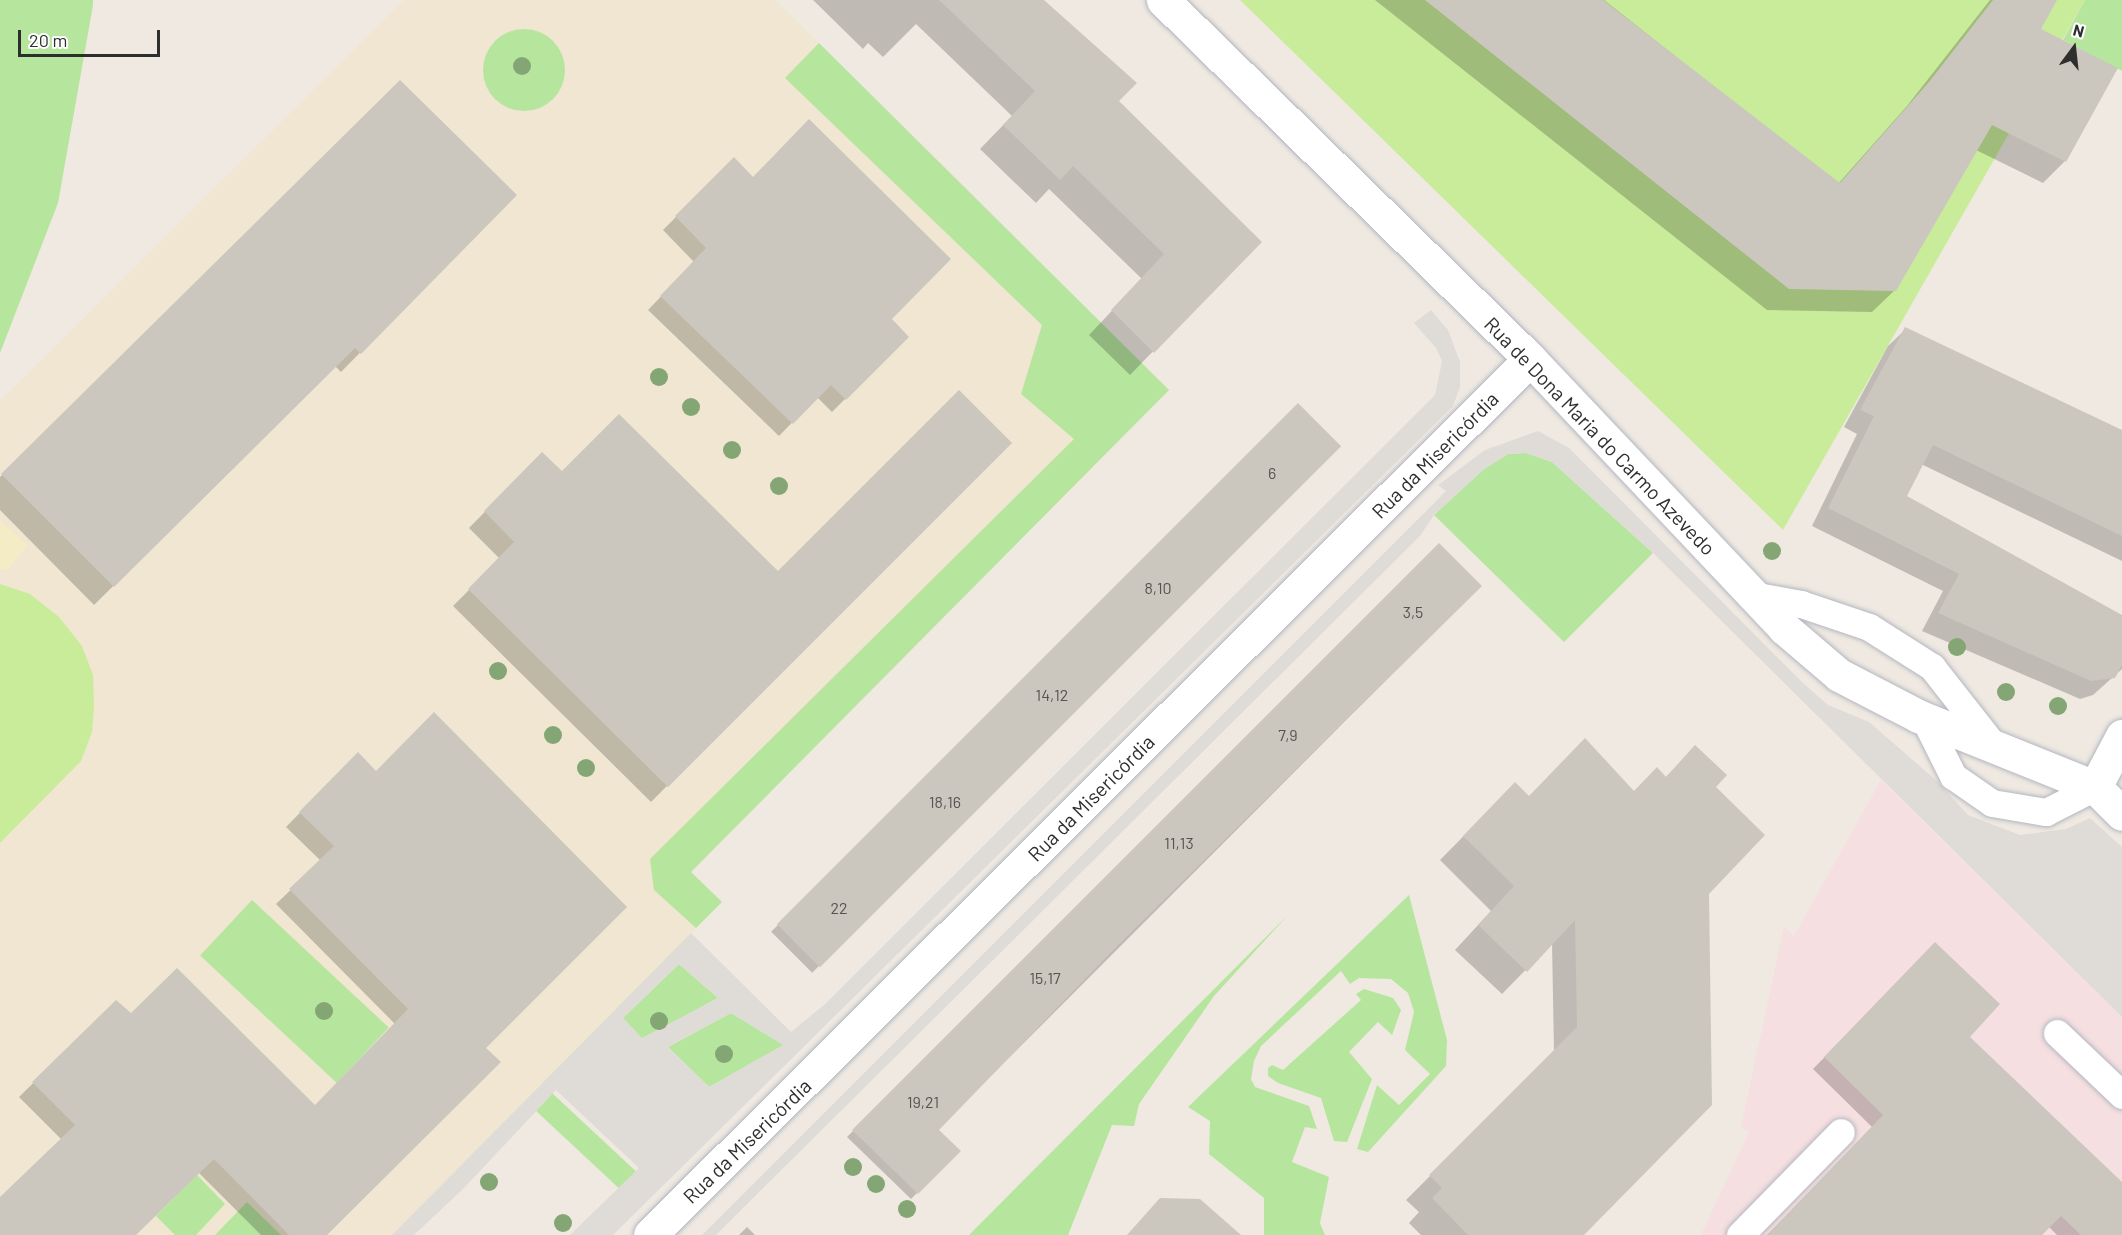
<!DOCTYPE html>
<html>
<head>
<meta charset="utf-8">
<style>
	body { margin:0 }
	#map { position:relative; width:2122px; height:1235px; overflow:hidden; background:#efe9e1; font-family:Barlow,sans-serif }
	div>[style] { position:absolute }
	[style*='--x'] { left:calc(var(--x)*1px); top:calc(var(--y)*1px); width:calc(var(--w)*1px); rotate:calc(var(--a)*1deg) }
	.education>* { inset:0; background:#f0e6d1 }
	.medical>* { inset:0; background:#f5dfe0 }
	.green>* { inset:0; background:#b6e59e; transform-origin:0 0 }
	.round { border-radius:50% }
	.sand>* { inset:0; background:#f3ecc5 }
	.pitch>* { inset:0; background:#c9ec9a }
	.plaza>* { inset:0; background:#dfdcd8 }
	.shadow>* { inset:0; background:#0003; transform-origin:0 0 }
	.building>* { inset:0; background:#cbc7bf; transform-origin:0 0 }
	.roads { filter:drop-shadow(0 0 2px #b4b7c1) drop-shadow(0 0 2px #b4b7c1) }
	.service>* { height:27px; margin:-13.5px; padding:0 13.5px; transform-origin:13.5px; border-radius:13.5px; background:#fff }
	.minor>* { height:33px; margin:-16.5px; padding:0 16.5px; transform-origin:16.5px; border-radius:16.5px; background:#fff }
	.tertiary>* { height:33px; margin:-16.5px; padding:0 16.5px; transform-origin:16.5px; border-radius:16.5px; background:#fff }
	.trees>* { width:18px; height:18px; margin:-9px; border-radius:50%; background:#84a574 }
	span { translate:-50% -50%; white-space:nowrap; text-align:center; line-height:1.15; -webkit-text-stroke:5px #fff; paint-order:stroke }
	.number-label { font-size:16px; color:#555452 }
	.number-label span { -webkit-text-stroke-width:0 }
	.street-label { font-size:20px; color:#2e2e2e }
	.north { position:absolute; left:2044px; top:18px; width:60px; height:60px; -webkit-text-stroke:4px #fff; paint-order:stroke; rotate:15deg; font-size:16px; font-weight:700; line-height:24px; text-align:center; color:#2e2e2e }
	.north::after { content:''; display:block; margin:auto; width:21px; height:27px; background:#2e2e2e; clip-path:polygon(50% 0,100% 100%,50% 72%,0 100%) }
	.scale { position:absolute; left:18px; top:30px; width:142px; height:27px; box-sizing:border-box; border:3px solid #2e2e2e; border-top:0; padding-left:8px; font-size:18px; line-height:21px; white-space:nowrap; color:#2e2e2e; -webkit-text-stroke:4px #fff; paint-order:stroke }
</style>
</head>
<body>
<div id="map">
	<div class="education">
		<div style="clip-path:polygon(404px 0,775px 0,1169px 390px,691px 872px,722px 902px,392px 1235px,0 1235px,0 401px)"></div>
	</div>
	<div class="medical">
		<div style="clip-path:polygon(1881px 780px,2122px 1017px,2122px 1235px,1701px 1235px,1749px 1132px,1741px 1127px,1784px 927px,1794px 936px)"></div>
	</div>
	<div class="green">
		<div style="clip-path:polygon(0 0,93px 0,93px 5px,58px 203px,0 353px)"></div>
		<div style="clip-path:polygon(2085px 0,2122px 0,2122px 71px,2063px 40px)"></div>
		<div class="round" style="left:483px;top:29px;width:82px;height:82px"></div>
		<div style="clip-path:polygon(819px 43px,1169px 390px,691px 872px,722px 902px,696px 928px,654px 890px,650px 859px,1074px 439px,1021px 394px,1042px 325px,785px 78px)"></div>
		<div style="clip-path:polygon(1526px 453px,1552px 462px,1653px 553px,1564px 642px,1434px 515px,1484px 469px,1508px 454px)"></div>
		<div style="clip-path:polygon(1409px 895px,1447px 1040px,1446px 1066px,1368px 1152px,1357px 1149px,1377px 1085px,1399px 1105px,1430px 1074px,1405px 1050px,1414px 1012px,1408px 993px,1391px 979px,1359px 978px,1350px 984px,1341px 971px,1261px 1046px,1254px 1061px,1251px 1079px,1255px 1087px,1309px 1106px,1317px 1129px,1305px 1127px,1292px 1162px,1329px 1177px,1320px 1223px,1325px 1235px,1264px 1235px,1264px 1198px,1209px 1154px,1210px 1121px,1188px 1107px)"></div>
		<div style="left:252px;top:900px;width:187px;height:76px;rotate:43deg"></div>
		<div style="clip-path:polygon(1288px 915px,1214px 996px,1139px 1104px,1134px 1126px,1112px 1125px,1068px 1235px,969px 1235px)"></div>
		<div style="clip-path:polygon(679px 964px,718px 998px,642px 1039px,623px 1018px)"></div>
		<div style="clip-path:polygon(1364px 989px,1393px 998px,1401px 1010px,1392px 1035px,1378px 1022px,1349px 1052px,1372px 1079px,1347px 1142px,1334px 1141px,1321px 1098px,1278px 1083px,1268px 1076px,1268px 1068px,1272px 1065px,1283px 1070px,1361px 1000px,1356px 994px)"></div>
		<div style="clip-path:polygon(731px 1013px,784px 1045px,709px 1087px,668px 1047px)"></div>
		<div style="left:552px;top:1093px;width:115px;height:24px;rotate:43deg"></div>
		<div style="clip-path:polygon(197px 1175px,225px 1204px,196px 1235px,175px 1235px,156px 1216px)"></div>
		<div style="clip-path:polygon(247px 1202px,281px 1235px,215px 1235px)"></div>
	</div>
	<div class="sand">
		<div style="clip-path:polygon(0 520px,27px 545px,9px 569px,0 569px)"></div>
	</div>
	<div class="pitch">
		<div style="clip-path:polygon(1240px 0,2085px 0,1783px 530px)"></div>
		<div style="clip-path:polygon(0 584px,30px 594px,59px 617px,82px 646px,93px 675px,94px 706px,92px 732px,81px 761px,0 843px)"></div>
	</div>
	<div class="plaza">
		<div style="clip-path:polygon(evenodd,1431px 310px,1448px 330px,1460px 362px,1460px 387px,1453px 406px,613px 1235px,570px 1235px,639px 1168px,556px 1090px,464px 1188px,414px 1235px,392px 1235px,691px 933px,791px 1032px,824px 1005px,1435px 395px,1442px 361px,1436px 348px,1414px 323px,1431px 310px,679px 964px,718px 998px,642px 1038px,623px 1018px,679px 964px,1431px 310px,731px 1013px,783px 1045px,709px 1087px,668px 1047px,731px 1013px)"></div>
		<div style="clip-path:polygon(1538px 431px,1569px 448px,1803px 683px,1828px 705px,1869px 722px,1938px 782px,1968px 815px,2020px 835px,2066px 829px,2090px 818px,2122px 847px,2122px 1017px,1653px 553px,1552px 462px,1526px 453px,1508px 454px,1484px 469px,1434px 515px,1420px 536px,716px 1235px,702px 1235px,1446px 491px,1438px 485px,1485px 450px)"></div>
	</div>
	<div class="shadow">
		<div style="clip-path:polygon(813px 0,1043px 0,1117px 101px,1259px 242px,1130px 375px,1089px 335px,1142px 279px,1049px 189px,1036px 203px,980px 149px,1012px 116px,916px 24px,883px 57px,868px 43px,863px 49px)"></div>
		<div style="clip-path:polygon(1375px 0,1604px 0,1838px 184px,1907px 106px,1990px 0,2055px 0,2039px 30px,2065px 161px,2043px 183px,1976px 150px,1895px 290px,1872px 312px,1767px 310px)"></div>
		<div style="clip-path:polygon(400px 82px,515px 195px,341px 372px,335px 366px,94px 605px,0 510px,0 477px)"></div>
		<div style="clip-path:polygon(734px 159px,907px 337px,832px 412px,817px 397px,779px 436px,648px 310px,694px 262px,663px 230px)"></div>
		<div style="clip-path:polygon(1906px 329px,2122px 431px,2122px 561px,1921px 464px,1905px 497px,2122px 616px,2122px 669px,2093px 695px,2080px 699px,1922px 631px,1943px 591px,1812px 526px,1857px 434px,1844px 427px,1888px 346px)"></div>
		<div style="left:1298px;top:405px;width:58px;height:745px;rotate:45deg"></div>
		<div style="clip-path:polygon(1009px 443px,651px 802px,453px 606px,500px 559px,469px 528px,542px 454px,562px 474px,778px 574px)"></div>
		<div style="clip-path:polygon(1439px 545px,1480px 586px,937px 1130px,959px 1151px,911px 1199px,847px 1137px)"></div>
		<div style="clip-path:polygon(1695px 747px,1714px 787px,1707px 893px,1582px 1235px,1421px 1235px,1409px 1223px,1419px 1212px,1406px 1200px,1554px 1052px,1552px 943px,1502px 994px,1455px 950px,1491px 911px,1440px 860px,1515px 784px,1529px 797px,1633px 792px,1665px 778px)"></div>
		<div style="clip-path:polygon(358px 754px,484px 1048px,325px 1235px,261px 1235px,198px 1172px,134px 1235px,0 1235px,0 1199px,62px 1140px,19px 1097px,116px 1002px,131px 1016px,314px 1107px,395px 1024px,276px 904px,321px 861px,286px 827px)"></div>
		<div style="clip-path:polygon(1935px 944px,1968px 1037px,2122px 1183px,2122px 1235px,2057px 1235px,2048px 1226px,2040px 1235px,1767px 1235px,1873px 1128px,1813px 1069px)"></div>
		<div style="clip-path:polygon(747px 1227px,755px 1235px,739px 1235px)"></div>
	</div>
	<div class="building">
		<div style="clip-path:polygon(939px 0,1044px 0,1137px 83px,1119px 101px,1262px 242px,1154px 353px,1111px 310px,1164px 254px,1073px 166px,1060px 180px,1003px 125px,1035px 91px)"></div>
		<div style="clip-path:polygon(1425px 0,1603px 0,1840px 183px,1929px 82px,1993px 0,2057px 0,2041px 29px,2118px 68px,2066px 162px,1992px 125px,1896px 291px,1789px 289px)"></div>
		<div style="clip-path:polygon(400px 80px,517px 195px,361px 354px,355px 348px,114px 587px,1px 474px)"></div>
		<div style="clip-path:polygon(809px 119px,951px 259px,892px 319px,909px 337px,846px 400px,831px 385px,793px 424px,660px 296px,706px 248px,675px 216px,734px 157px,753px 177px)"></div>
		<div style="clip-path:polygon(1905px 327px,2122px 430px,2122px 536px,1933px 445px,1907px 496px,2122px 615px,2122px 665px,2115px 678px,2091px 681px,1938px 613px,1959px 574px,1828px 508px,1874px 416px,1860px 410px)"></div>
		<div style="clip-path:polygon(959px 390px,1012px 443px,668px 787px,468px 589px,514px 542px,484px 511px,542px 452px,562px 471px,619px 414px,778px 571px)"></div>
		<div style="left:1298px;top:403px;width:61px;height:737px;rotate:45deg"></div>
		<div style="clip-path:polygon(1439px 543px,1482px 586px,1112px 951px,939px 1130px,961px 1151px,918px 1194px,852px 1130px)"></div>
		<div style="clip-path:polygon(434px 712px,627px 907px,486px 1048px,501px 1062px,327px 1235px,289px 1235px,214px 1159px,136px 1235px,0 1235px,0 1197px,75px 1125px,32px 1082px,116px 1000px,131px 1013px,177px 968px,315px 1105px,408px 1009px,289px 889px,334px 846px,299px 812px,358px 752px,376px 771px)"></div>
		<div style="clip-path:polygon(1585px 738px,1634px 791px,1657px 767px,1666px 777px,1695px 745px,1727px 775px,1716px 787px,1765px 835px,1709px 894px,1712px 1105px,1584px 1235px,1468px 1235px,1432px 1198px,1442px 1188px,1429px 1175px,1577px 1027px,1575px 920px,1527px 972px,1478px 925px,1514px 886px,1463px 836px,1515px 782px,1529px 796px)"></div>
		<div style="clip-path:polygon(1935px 942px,2000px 1004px,1970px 1037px,2122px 1182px,2122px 1235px,2081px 1235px,2061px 1216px,2042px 1235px,1767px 1235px,1883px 1115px,1824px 1057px)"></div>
		<div style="clip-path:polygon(1160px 1198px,1200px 1199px,1241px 1235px,1127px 1235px)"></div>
	</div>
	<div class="roads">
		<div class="service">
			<div style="--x:1752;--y:595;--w:50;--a:10.4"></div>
			<div style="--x:1801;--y:604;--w:72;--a:18.7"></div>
			<div style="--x:1869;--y:627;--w:75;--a:32.4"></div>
			<div style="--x:1932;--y:667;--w:100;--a:51.9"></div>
			<div style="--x:1924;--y:718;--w:65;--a:63.4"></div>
			<div style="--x:1953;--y:776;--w:47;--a:34.7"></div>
			<div style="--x:1992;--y:803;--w:55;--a:9.5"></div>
			<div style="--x:2046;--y:812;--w:55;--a:-27"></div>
			<div style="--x:2057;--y:1033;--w:90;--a:43.6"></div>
			<div style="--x:1740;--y:1235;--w:144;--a:-45.6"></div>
		</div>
		<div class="minor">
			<div style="--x:2095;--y:787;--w:38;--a:45"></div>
		</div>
		<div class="tertiary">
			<div style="--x:1163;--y:0;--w:513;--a:44.37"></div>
			<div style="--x:1530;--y:359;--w:370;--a:46.6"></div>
			<div style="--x:1784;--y:628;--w:72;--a:40.5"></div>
			<div style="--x:1839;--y:675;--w:89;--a:27.4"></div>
			<div style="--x:1918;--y:716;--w:191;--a:21.9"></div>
			<div style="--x:2095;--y:787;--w:58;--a:-62.1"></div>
			<div style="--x:650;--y:1235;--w:1242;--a:-44.87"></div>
		</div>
	</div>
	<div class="trees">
		<div style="left:522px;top:66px"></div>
		<div style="left:659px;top:377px"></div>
		<div style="left:691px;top:407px"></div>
		<div style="left:732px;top:450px"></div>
		<div style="left:779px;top:486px"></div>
		<div style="left:1772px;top:551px"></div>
		<div style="left:1957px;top:647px"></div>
		<div style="left:498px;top:671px"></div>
		<div style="left:2006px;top:692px"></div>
		<div style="left:2058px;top:706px"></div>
		<div style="left:553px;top:735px"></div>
		<div style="left:586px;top:768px"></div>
		<div style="left:324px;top:1011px"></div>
		<div style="left:659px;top:1021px"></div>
		<div style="left:724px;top:1054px"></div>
		<div style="left:853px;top:1167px"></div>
		<div style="left:489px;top:1182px"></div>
		<div style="left:876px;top:1184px"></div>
		<div style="left:907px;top:1209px"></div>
		<div style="left:563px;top:1223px"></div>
	</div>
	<div class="number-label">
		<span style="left:1272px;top:473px">6</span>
		<span style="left:1158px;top:588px">8,10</span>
		<span style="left:1413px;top:612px">3,5</span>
		<span style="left:1052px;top:695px">14,12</span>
		<span style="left:1288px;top:735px">7,9</span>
		<span style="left:945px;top:802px">18,16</span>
		<span style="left:1179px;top:843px">11,13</span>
		<span style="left:839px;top:908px">22</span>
		<span style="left:1045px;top:978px">15,17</span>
		<span style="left:923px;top:1102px">19,21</span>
	</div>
	<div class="street-label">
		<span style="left:1600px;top:436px;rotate:46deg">Rua de Dona Maria do Carmo Azevedo</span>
		<span style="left:1435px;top:455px;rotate:-45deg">Rua da Misericórdia</span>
		<span style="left:1091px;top:798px;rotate:-45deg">Rua da Misericórdia</span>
		<span style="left:747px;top:1141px;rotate:-44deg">Rua da Misericórdia</span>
	</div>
	<div class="north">N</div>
	<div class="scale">20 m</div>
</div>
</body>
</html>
